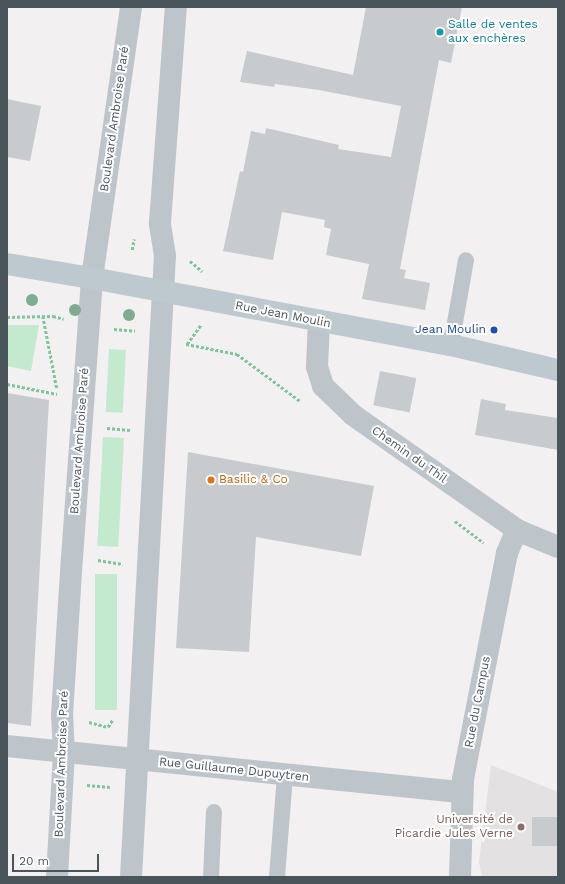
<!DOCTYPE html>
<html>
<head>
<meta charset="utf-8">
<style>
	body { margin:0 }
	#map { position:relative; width:565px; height:884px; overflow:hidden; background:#f2f0f0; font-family:"Work Sans",sans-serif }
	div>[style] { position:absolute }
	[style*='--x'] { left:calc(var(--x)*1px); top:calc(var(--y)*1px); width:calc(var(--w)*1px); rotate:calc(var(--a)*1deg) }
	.education>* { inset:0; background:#e3e1e1 }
	.green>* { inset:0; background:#c3eace; transform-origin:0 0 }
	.building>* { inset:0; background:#c7cbce; transform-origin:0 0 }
	.path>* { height:2.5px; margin-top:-1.25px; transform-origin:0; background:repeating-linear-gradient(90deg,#7ec59a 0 3px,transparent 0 5px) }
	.lane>* { height:16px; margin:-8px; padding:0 8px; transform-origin:8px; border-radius:8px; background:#bdc5cb }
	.street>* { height:22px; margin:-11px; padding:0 11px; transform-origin:11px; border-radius:11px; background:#bdc5cb }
	.secondary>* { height:22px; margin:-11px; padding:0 11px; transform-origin:11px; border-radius:11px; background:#bdc8cf }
	.trees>* { width:12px; height:12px; margin:-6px; border-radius:50%; background:#7fac90 }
	.dots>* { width:11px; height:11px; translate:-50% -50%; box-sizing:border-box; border:2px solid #fff; border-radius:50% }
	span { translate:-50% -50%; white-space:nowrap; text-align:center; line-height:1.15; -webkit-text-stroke:4px #fff; paint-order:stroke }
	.culture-label { font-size:12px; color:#0d838f }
	.left { translate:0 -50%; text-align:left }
	.street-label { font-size:12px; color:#49555b }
	.transit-label { font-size:12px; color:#164399 }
	.right { translate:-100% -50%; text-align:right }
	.food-label { font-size:12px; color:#c56008 }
	.education-label { font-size:12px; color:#785e54 }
	.frame { position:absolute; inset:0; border:8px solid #49555b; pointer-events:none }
	.scale { position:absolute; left:12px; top:854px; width:87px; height:18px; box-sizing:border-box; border:2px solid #49555b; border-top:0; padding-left:5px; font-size:12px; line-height:14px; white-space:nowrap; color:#49555b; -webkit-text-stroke:3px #fff; paint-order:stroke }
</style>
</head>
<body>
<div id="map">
	<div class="education">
		<div style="clip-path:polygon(491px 765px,558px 792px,558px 877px,482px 877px,479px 862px)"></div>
	</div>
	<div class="green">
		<div style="clip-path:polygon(7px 325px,39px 325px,31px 371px,7px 366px)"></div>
		<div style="left:109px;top:349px;width:17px;height:63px;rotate:3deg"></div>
		<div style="left:103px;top:437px;width:21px;height:109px;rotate:3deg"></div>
		<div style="left:95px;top:574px;width:22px;height:136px"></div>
	</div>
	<div class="building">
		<div style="clip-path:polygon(366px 7px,462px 7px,451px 63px,439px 60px,400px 269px,406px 270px,404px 278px,430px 283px,425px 310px,362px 299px,369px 264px,326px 255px,331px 229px,324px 227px,325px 220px,282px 212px,273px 260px,223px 251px,240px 171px,243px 172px,251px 131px,265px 134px,266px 128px,339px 145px,338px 149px,391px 157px,401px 106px,319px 90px,275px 84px,274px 87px,240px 82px,247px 51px,353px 75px)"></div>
		<div style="clip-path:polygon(7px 99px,41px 106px,30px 161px,7px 157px)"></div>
		<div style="left:380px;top:371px;width:37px;height:35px;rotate:11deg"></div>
		<div style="clip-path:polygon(7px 393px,49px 400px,31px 726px,7px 723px)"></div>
		<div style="clip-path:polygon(481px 399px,506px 404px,505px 410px,558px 418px,558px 450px,475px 435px)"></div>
		<div style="clip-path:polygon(188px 452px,374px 486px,361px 556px,256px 537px,249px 652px,176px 648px)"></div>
		<div style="left:532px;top:817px;width:26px;height:29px"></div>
	</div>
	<div class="path">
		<div style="--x:132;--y:250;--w:11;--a:-80"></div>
		<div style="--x:190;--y:261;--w:16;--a:40"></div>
		<div style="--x:43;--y:316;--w:74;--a:79.1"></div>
		<div style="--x:7;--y:317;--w:46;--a:-1.2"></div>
		<div style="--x:53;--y:316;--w:11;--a:15"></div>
		<div style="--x:114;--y:329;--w:21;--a:5"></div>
		<div style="--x:186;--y:344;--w:52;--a:11.1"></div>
		<div style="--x:237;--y:354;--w:79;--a:36.7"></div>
		<div style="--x:187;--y:344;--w:24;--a:-54"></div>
		<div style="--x:7;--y:384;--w:51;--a:11.3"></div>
		<div style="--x:107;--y:428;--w:23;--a:5"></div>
		<div style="--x:455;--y:521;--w:36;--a:37"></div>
		<div style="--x:98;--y:560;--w:25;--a:9"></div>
		<div style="--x:89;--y:722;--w:20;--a:15"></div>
		<div style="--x:108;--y:727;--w:9;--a:-58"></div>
		<div style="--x:87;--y:785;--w:23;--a:5"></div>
	</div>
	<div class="lane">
		<div style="--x:451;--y:345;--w:86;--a:-80"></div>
		<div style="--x:211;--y:877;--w:65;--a:-87.4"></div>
		<div style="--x:277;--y:877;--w:102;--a:-85.5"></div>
	</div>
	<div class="street">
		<div style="--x:319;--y:321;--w:46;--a:92.5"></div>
		<div style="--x:317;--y:367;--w:20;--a:72"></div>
		<div style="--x:323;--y:386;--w:42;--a:44"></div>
		<div style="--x:353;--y:415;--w:200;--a:35"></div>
		<div style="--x:517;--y:530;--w:44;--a:22.5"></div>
		<div style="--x:7;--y:746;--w:457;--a:5.8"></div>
		<div style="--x:57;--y:877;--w:125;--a:-86.8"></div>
		<div style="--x:64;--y:752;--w:37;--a:-93"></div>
		<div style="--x:62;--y:715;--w:157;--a:-86.4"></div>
		<div style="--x:72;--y:558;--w:281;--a:-85.9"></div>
		<div style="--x:92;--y:278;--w:274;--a:-81.8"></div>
		<div style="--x:131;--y:877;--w:622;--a:-86.87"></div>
		<div style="--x:165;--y:256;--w:33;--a:-99"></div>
		<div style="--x:160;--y:223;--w:217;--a:-85.8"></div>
		<div style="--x:460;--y:877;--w:98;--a:-88.2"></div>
		<div style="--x:463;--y:779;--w:230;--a:-79"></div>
		<div style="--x:507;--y:553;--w:25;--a:-67"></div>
	</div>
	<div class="secondary">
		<div style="--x:7;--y:264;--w:86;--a:9.4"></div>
		<div style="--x:92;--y:278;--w:365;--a:10.6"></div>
		<div style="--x:451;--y:345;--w:110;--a:13.2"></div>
	</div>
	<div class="trees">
		<div style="left:32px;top:300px"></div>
		<div style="left:75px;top:310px"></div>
		<div style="left:129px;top:315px"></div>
	</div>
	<div class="dots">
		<div style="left:440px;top:32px;background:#0f9aa8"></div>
		<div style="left:494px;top:330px;background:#1a4fb4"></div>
		<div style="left:211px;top:480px;background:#e8710a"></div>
		<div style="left:521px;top:827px;background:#8d6e63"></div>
	</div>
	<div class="culture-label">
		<span class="left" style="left:448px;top:32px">Salle de ventes<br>aux enchères</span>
	</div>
	<div class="street-label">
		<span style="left:115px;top:119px;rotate:-82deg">Boulevard Ambroise Paré</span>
		<span style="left:283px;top:315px;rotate:11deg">Rue Jean Moulin</span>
		<span style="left:80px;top:441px;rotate:-86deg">Boulevard Ambroise Paré</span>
		<span style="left:409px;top:455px;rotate:35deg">Chemin du Thil</span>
		<span style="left:478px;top:702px;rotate:-79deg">Rue du Campus</span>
		<span style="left:62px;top:764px;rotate:-88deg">Boulevard Ambroise Paré</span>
		<span style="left:234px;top:770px;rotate:6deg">Rue Guillaume Dupuytren</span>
	</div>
	<div class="transit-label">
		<span class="right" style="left:486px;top:330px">Jean Moulin</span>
	</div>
	<div class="food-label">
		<span class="left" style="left:219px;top:480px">Basilic &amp; Co</span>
	</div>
	<div class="education-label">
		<span class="right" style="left:513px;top:827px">Université de<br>Picardie Jules Verne</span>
	</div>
	<div class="frame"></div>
	<div class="scale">20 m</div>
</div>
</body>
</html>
